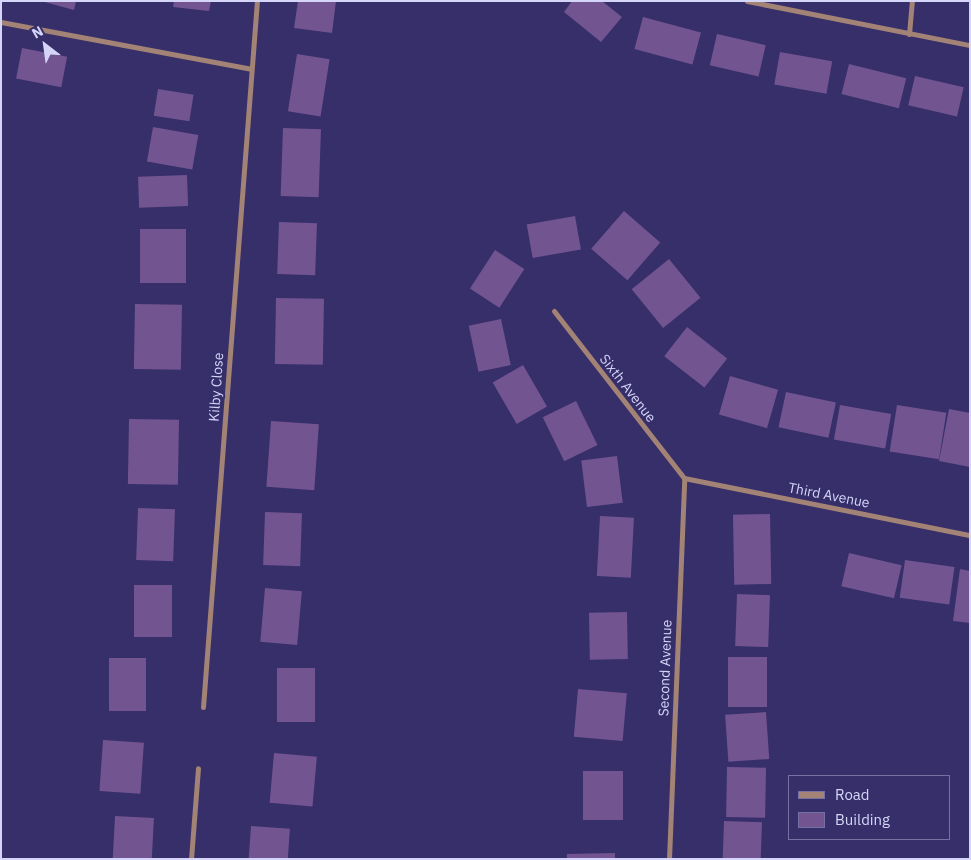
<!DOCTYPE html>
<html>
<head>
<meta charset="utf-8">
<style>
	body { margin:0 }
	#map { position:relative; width:971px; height:860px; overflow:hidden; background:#362f6a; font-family:"IBM Plex Sans",sans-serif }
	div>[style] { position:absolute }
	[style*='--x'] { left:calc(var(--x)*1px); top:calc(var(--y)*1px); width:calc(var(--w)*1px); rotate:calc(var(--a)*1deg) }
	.building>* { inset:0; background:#725491; transform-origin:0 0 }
	.minor>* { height:5px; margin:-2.5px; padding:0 2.5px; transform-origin:2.5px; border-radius:2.5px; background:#a38375 }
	span { translate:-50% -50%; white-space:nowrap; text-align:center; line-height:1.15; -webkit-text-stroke:4px #362f6a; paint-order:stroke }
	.street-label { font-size:14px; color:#d5d5f9 }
	.frame { position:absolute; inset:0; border:2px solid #d5d5f9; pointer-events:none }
	.legend { position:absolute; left:788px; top:775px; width:162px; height:65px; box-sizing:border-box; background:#362f6a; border:1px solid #7671a3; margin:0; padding:6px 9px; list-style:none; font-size:15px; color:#d5d5f9 }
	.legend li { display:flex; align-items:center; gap:10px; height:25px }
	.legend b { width:25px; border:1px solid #7671a3 }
	.north { position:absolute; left:20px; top:20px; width:50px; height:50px; -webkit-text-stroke:4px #362f6a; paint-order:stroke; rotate:330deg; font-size:14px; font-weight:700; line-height:20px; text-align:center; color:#d5d5f9 }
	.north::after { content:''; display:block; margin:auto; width:18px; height:22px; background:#d5d5f9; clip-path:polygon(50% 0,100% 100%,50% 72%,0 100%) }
</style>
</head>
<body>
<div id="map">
	<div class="building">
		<div style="clip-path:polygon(41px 1px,76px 1px,74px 10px)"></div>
		<div style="clip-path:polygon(174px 1px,211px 1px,209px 11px,173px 7px)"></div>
		<div style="clip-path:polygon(298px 1px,336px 1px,332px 33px,294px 28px)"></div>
		<div style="clip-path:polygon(572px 1px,602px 1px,622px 17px,601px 42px,564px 12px)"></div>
		<div style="left:643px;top:17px;width:60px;height:33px;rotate:15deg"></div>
		<div style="left:717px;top:34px;width:50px;height:32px;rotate:13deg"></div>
		<div style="left:22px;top:48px;width:46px;height:31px;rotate:11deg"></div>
		<div style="left:780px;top:52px;width:53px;height:33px;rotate:10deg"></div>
		<div style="left:297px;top:54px;width:33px;height:58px;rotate:9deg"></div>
		<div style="left:849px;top:64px;width:59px;height:31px;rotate:14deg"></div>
		<div style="left:915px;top:76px;width:50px;height:30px;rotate:13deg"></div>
		<div style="left:158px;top:89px;width:36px;height:27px;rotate:9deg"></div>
		<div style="left:153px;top:127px;width:46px;height:35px;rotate:10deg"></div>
		<div style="left:283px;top:128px;width:38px;height:68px;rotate:2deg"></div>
		<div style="left:187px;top:175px;width:31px;height:49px;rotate:88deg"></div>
		<div style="left:624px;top:211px;width:48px;height:50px;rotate:41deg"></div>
		<div style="left:575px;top:216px;width:34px;height:49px;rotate:80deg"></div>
		<div style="left:279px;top:222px;width:38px;height:52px;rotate:2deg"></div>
		<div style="left:140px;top:229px;width:46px;height:54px"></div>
		<div style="left:495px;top:250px;width:35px;height:46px;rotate:33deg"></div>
		<div style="left:669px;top:259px;width:50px;height:48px;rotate:51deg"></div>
		<div style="left:276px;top:298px;width:48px;height:66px;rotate:1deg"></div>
		<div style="left:135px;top:304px;width:47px;height:65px;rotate:1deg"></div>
		<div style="left:501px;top:319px;width:47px;height:33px;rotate:78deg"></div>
		<div style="left:687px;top:327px;width:51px;height:37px;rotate:38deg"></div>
		<div style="left:523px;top:365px;width:48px;height:35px;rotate:60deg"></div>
		<div style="left:730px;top:376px;width:50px;height:40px;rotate:16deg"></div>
		<div style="left:786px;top:392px;width:51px;height:36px;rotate:12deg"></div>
		<div style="left:576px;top:401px;width:49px;height:37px;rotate:64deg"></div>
		<div style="left:840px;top:405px;width:52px;height:35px;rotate:10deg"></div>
		<div style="left:897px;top:405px;width:50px;height:47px;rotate:9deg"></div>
		<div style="clip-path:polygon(949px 409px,970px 413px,970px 467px,939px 461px)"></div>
		<div style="left:129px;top:419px;width:50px;height:65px;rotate:1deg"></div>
		<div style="left:271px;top:421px;width:48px;height:66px;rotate:4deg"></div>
		<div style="left:617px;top:456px;width:47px;height:36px;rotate:83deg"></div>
		<div style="left:138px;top:508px;width:37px;height:52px;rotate:2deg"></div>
		<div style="left:265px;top:512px;width:37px;height:53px;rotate:2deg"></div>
		<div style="left:770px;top:514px;width:70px;height:37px;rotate:89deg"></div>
		<div style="left:600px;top:516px;width:34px;height:60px;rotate:3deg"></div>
		<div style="left:849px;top:553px;width:54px;height:34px;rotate:13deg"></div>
		<div style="left:905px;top:560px;width:50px;height:38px;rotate:8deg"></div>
		<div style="clip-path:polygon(960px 569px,970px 571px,970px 623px,953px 621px)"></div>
		<div style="left:134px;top:585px;width:38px;height:52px"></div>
		<div style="left:265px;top:588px;width:37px;height:54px;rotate:5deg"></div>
		<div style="left:737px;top:594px;width:33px;height:52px;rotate:2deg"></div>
		<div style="left:627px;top:612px;width:47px;height:38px;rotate:89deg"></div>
		<div style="left:728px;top:657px;width:39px;height:50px"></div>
		<div style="left:109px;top:658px;width:37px;height:53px"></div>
		<div style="left:277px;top:668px;width:38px;height:54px"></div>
		<div style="left:578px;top:689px;width:49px;height:48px;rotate:5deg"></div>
		<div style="left:766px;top:712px;width:47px;height:41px;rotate:86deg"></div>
		<div style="left:103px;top:740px;width:41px;height:51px;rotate:4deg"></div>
		<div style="left:274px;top:753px;width:43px;height:50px;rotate:5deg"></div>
		<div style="left:727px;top:767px;width:39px;height:50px;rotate:1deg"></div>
		<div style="left:583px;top:771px;width:40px;height:49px"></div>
		<div style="left:115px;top:816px;width:39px;height:43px;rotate:3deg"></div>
		<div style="left:724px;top:821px;width:38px;height:38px;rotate:2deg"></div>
		<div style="left:251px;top:826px;width:39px;height:33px;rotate:4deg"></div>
		<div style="clip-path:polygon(615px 853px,615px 859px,567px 859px,567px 854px)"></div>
	</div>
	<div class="minor">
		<div style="--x:747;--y:1;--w:227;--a:11.2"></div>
		<div style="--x:1;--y:22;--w:254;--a:10.6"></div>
		<div style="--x:909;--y:34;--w:33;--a:-85"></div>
		<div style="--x:554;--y:311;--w:212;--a:52.1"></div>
		<div style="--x:684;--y:478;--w:292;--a:11.3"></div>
		<div style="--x:203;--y:707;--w:708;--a:-85.63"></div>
		<div style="--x:191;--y:859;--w:91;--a:-85.6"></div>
		<div style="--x:669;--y:859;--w:381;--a:-87.7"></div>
	</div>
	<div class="street-label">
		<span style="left:216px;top:387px;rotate:-86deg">Kilby Close</span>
		<span style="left:628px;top:388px;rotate:52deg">Sixth Avenue</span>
		<span style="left:829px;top:495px;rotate:11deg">Third Avenue</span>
		<span style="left:665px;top:668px;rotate:-88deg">Second Avenue</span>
	</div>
	<div class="frame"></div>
	<ul class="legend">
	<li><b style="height:6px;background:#a38375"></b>Road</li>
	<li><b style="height:14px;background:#725491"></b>Building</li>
	</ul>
	<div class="north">N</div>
</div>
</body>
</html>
